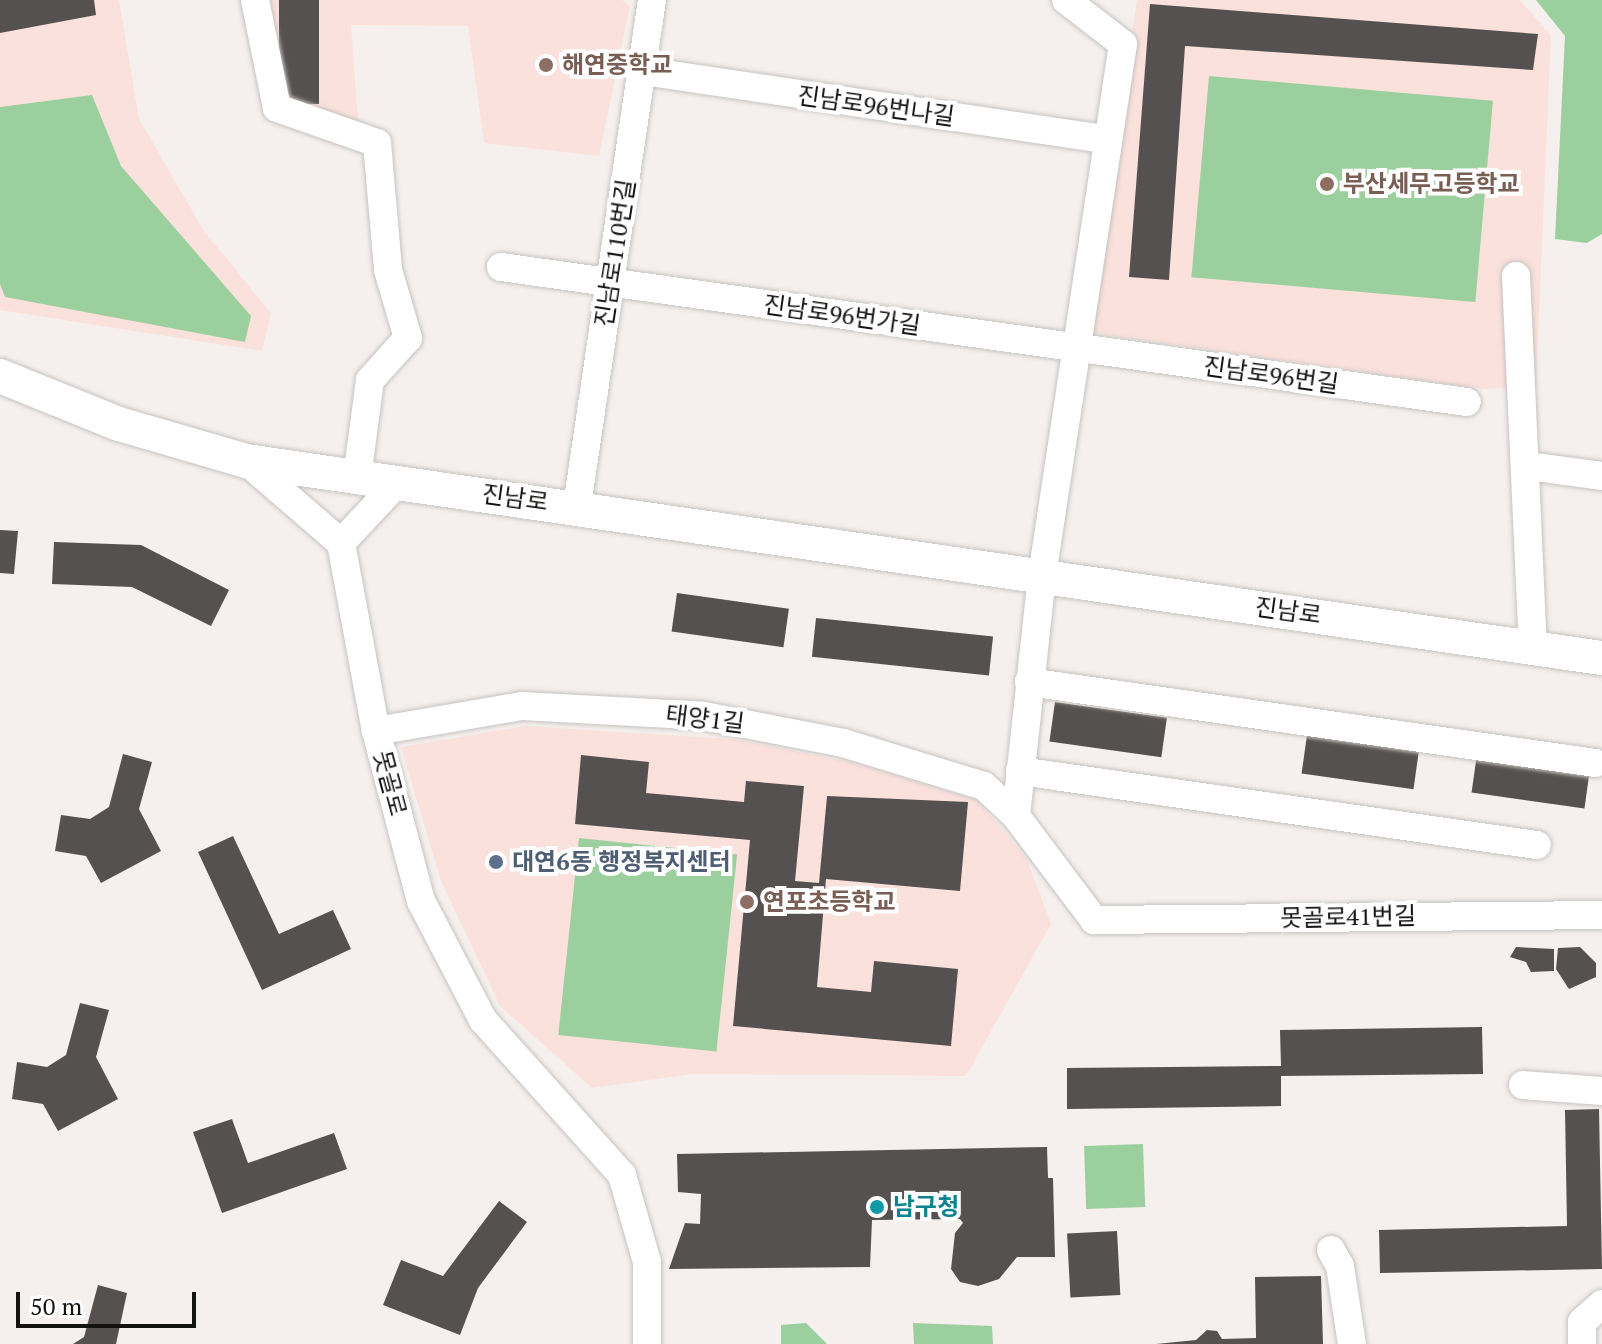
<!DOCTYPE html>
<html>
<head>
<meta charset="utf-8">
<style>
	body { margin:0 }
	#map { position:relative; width:1602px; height:1344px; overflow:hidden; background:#f5f0ee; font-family:"PT Serif","Noto Sans KR",serif }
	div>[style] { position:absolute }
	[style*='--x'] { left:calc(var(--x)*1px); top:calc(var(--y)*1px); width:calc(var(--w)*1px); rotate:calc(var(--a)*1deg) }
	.education>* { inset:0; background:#fbe1dc }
	.green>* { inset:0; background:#9bcf9d; transform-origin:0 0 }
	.building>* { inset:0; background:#555150; transform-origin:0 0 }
	.roads { filter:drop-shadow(0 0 2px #c7c3c1) drop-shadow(0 0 2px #c7c3c1) }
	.minor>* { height:28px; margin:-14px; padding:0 14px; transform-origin:14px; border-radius:14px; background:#fff }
	.major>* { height:34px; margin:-17px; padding:0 17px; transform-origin:17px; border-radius:17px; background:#fff }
	.dots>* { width:22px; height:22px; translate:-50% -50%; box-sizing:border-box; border:4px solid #fff; border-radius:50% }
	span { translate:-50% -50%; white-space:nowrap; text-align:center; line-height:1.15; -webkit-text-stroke:8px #fff; paint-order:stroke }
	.education-label { font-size:24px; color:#785e54; font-weight:700 }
	.left { translate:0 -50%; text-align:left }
	.street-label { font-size:24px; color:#141312 }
	.service-label { font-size:24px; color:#4e5e75; font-weight:700 }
	.culture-label { font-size:24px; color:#0d838f; font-weight:700 }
	.scale { position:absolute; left:16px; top:1292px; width:180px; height:36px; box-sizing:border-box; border:4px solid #141312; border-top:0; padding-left:10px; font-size:24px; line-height:28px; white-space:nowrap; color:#141312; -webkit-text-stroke:6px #fff; paint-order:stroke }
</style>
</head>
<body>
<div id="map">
	<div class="education">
		<div style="clip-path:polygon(0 0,119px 0,139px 119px,204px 231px,271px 313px,262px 351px,0 310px)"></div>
		<div style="clip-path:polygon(264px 0,622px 0,630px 6px,599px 156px,484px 143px,468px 26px,351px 25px,358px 120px,282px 103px)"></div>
		<div style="clip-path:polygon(1137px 0,1520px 0,1551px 36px,1536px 385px,1484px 389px,1086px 332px)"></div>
		<div style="clip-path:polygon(525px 726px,732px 739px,850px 762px,977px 800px,1027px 859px,1051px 924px,966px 1076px,694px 1074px,592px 1088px,500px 1006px,441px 881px,401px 747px)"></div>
	</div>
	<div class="green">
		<div style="clip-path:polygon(1536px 0,1602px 0,1602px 234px,1587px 243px,1555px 239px,1565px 36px)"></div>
		<div style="left:1209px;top:76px;width:285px;height:202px;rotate:5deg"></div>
		<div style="clip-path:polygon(92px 95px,121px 166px,251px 316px,245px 342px,5px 297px,0 284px,0 107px)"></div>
		<div style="left:579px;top:838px;width:159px;height:198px;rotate:6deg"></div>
		<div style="left:1143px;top:1144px;width:63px;height:59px;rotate:88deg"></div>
		<div style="clip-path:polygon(806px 1323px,827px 1344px,781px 1344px,781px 1325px)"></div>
		<div style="clip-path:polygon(913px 1323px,992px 1326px,993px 1344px,914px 1344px)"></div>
	</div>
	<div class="building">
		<div style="clip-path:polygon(0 0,94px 0,96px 15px,0 33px)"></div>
		<div style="left:279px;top:0;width:40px;height:104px"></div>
		<div style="clip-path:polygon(1150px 4px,1538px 34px,1533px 70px,1185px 46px,1169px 280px,1129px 277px)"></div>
		<div style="clip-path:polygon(0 530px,18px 531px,14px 574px,0 573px)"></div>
		<div style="clip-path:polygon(54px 542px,141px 545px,229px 590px,211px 626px,132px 587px,52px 584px)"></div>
		<div style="left:677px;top:593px;width:113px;height:39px;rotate:8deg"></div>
		<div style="left:816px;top:618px;width:178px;height:39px;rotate:6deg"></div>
		<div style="left:1055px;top:702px;width:113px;height:40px;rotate:8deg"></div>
		<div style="left:1307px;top:735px;width:113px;height:39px;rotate:8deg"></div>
		<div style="clip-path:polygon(123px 754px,152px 762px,139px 809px,161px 851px,101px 883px,86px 856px,55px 851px,61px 815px,90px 819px,109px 807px)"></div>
		<div style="left:1477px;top:754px;width:114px;height:39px;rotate:8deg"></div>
		<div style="clip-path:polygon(581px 755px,649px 762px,646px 793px,744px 802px,746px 781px,804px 786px,795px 881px,819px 883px,827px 796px,968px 802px,960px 891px,826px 879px,817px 987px,871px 992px,874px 961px,958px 969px,951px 1046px,733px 1026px,750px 840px,575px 824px)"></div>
		<div style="clip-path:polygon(233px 836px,279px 934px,333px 910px,351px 949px,262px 990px,198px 852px)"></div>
		<div style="clip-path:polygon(1516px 947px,1554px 949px,1554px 971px,1531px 972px,1526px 962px,1510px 957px)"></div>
		<div style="clip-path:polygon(1580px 947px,1596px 963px,1596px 977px,1569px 989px,1556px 969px,1558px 948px)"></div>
		<div style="clip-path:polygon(80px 1003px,109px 1010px,96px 1057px,118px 1099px,58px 1131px,43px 1104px,12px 1099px,17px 1062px,47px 1067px,66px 1055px)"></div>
		<div style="clip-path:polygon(1482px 1027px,1483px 1074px,1281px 1076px,1281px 1106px,1067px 1109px,1067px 1068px,1281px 1066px,1280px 1030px)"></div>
		<div style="clip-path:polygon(1599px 1109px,1602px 1269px,1380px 1273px,1379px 1230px,1567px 1226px,1565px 1110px)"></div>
		<div style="clip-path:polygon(232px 1119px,248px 1163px,334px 1133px,347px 1169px,222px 1213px,193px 1132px)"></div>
		<div style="clip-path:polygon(1047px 1147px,1048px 1178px,1053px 1178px,1055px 1257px,1017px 1257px,999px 1279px,978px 1286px,960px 1282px,951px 1269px,955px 1233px,963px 1223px,960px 1219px,872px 1220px,870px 1267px,669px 1269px,685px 1223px,700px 1224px,701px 1194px,678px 1192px,677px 1154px)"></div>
		<div style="clip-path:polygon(499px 1201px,527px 1222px,478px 1288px,460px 1335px,383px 1305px,401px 1260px,443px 1276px)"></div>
		<div style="left:1117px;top:1231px;width:64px;height:50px;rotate:87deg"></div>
		<div style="clip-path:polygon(1321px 1276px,1323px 1344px,1156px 1344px,1196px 1340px,1207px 1330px,1217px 1331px,1222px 1339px,1256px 1338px,1255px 1277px)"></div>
		<div style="clip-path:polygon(98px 1285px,127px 1293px,116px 1344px,73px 1344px,84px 1337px)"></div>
	</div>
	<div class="roads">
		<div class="minor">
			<div style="--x:255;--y:0;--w:110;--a:78.5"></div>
			<div style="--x:277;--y:108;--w:106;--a:19.3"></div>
			<div style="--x:377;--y:143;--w:127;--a:85"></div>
			<div style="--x:388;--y:270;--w:71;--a:73.6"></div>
			<div style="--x:408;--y:338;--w:57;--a:132.1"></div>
			<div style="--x:370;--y:380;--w:98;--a:97.6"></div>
			<div style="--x:1066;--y:0;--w:72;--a:37.7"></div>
			<div style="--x:1123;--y:44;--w:538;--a:98.66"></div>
			<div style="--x:1042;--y:576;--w:241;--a:96.2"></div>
			<div style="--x:1016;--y:816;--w:130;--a:53.1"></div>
			<div style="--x:1094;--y:920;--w:508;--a:-0.56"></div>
			<div style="--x:643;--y:71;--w:470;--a:8.4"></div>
			<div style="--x:501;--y:267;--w:975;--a:7.96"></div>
			<div style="--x:1516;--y:276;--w:371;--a:87.4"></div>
			<div style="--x:246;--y:461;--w:125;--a:40.8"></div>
			<div style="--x:341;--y:543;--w:191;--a:79.5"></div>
			<div style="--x:376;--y:731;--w:176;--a:75.2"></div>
			<div style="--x:421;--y:901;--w:134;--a:62.5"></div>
			<div style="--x:483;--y:1020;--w:208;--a:48.1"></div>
			<div style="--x:622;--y:1175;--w:91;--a:74"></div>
			<div style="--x:647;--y:1262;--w:82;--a:90"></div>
			<div style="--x:1528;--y:466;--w:75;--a:7.7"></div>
			<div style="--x:577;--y:506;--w:512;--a:-81.57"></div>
			<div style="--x:341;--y:543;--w:83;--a:-46.9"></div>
			<div style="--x:1029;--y:682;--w:572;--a:8.14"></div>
			<div style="--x:376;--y:731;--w:148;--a:-9.7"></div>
			<div style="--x:522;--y:706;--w:182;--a:3.1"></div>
			<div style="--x:704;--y:716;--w:142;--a:11"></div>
			<div style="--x:843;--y:743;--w:147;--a:17"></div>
			<div style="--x:984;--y:786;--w:44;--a:43.2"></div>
			<div style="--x:1020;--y:771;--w:522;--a:8.15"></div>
			<div style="--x:1523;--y:1085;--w:79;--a:4.3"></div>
			<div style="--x:1331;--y:1250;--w:18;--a:61"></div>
			<div style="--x:1340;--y:1266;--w:79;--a:81.3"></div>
			<div style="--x:1582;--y:1344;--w:22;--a:-90"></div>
			<div style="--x:1582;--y:1322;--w:27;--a:-42"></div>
		</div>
		<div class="major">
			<div style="--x:0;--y:376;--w:128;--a:22"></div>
			<div style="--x:119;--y:424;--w:132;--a:16.2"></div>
			<div style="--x:246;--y:461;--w:1370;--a:8.27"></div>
		</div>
	</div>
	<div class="dots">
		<div style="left:546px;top:65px;background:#8d6e63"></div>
		<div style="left:1327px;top:184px;background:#8d6e63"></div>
		<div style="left:496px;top:862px;background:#5c6f8a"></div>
		<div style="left:747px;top:902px;background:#8d6e63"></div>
		<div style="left:877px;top:1207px;background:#0f9aa8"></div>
	</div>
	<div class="education-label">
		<span class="left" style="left:562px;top:65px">해연중학교</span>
		<span class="left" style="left:1343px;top:184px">부산세무고등학교</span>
		<span class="left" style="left:763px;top:902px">연포초등학교</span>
	</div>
	<div class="street-label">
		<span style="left:876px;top:106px;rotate:8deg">진남로96번나길</span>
		<span style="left:615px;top:253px;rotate:-81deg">진남로110번길</span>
		<span style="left:842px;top:315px;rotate:8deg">진남로96번가길</span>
		<span style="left:1271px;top:375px;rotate:8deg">진남로96번길</span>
		<span style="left:515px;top:498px;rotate:8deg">진남로</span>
		<span style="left:1288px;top:611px;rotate:8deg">진남로</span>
		<span style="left:705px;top:719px;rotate:7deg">태양1길</span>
		<span style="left:390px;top:783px;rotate:75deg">못골로</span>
		<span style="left:1348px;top:917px;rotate:-1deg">못골로41번길</span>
	</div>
	<div class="service-label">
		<span class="left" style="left:512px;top:862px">대연6동 행정복지센터</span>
	</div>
	<div class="culture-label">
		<span class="left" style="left:893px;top:1207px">남구청</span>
	</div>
	<div class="scale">50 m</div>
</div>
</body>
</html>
